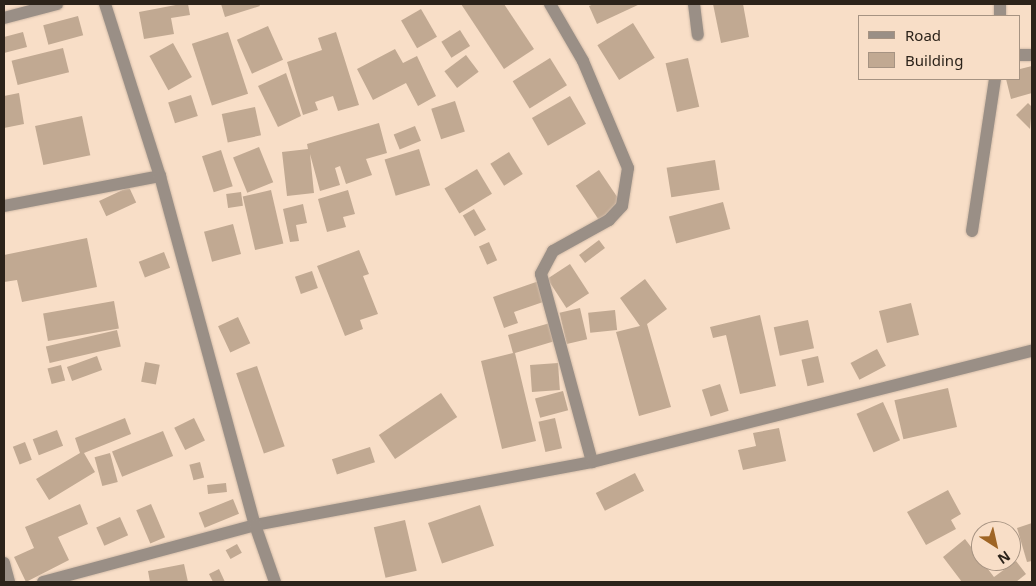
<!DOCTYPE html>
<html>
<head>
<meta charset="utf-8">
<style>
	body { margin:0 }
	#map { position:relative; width:1036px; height:586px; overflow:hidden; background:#f8dec7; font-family:"Noto Sans",sans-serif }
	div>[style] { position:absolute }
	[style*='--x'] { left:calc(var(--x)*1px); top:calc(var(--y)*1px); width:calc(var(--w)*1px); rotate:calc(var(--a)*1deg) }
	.building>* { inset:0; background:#c1a992; transform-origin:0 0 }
	.roads { filter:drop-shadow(0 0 1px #d3bca8) drop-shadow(0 0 1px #d3bca8) }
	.minor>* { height:12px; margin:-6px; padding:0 6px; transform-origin:6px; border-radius:6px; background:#9a8f86 }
	.tertiary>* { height:12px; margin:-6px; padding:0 6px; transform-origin:6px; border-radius:6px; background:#9a8f86 }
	span { translate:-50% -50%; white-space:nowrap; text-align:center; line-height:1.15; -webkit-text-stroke:4px #f8dec7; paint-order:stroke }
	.frame { position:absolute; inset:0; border:5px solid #2c231a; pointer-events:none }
	.legend { position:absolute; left:858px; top:15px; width:162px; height:65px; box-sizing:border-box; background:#f8dec7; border:1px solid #a69382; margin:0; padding:6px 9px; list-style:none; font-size:15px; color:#2c231a }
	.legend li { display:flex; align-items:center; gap:10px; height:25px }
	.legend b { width:25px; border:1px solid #a69382 }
	.north { position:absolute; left:971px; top:521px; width:50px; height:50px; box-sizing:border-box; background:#f8dec7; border:1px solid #a69382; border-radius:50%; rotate:145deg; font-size:14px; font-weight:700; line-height:20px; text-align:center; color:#2c231a }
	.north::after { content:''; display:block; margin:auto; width:18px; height:22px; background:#9f6525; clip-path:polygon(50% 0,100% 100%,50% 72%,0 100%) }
</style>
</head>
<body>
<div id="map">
	<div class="building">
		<div style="clip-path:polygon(181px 4px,188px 4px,190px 15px,171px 18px,174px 34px,144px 39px,139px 12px)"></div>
		<div style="clip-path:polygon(221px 4px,259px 4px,260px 6px,225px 17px)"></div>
		<div style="clip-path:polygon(461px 4px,504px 4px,534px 49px,504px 69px)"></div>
		<div style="clip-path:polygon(594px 4px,640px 4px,597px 24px,589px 6px)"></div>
		<div style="clip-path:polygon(713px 4px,743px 4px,749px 37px,721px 43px)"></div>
		<div style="left:421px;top:9px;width:32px;height:23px;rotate:60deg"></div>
		<div style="left:78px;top:16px;width:20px;height:36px;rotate:75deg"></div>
		<div style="left:633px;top:23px;width:41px;height:42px;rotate:58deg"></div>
		<div style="left:268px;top:26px;width:37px;height:34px;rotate:66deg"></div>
		<div style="left:460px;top:30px;width:19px;height:22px;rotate:58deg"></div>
		<div style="clip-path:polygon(23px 32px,27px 47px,4px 53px,4px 37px)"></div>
		<div style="left:228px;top:32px;width:65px;height:38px;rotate:72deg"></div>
		<div style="clip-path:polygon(336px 32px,359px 105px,338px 111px,333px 96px,315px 102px,318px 110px,303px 115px,287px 62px,322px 50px,318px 38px)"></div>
		<div style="left:173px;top:43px;width:39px;height:27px;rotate:61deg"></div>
		<div style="left:63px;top:48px;width:25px;height:53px;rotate:76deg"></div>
		<div style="clip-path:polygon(395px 49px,403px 63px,417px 56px,436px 96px,418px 106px,406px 83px,373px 100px,357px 69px)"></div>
		<div style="left:466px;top:55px;width:21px;height:27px;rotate:53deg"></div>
		<div style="left:550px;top:58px;width:32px;height:44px;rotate:58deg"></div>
		<div style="left:688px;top:58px;width:50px;height:23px;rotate:77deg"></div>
		<div style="clip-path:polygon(1032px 66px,1032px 93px,1011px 99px,1006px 79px,1020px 79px,1020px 69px)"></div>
		<div style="clip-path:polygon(286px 73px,301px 116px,278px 127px,258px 86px)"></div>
		<div style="clip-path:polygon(19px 93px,24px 124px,4px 128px,4px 96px)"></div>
		<div style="left:191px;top:95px;width:22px;height:24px;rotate:72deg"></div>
		<div style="left:570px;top:96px;width:32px;height:44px;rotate:60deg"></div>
		<div style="left:455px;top:101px;width:32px;height:25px;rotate:72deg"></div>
		<div style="clip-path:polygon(1028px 103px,1032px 107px,1030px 129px,1016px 115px)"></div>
		<div style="left:255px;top:107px;width:29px;height:34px;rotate:78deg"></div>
		<div style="left:82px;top:116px;width:40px;height:48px;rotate:78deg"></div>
		<div style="clip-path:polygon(379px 123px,387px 153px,366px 159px,372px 175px,346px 184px,340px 166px,335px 168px,340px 185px,320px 191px,310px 154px,314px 193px,287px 196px,282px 152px,308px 149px,307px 144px)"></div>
		<div style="left:415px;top:126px;width:16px;height:23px;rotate:68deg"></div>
		<div style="left:259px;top:147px;width:38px;height:28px;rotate:68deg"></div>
		<div style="left:419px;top:149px;width:38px;height:36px;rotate:73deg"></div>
		<div style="left:221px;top:150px;width:38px;height:20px;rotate:72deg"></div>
		<div style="left:509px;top:152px;width:26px;height:22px;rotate:58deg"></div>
		<div style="left:715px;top:160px;width:30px;height:49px;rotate:81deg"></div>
		<div style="left:477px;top:169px;width:29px;height:38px;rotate:59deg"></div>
		<div style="left:599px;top:170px;width:45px;height:28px;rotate:56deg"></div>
		<div style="left:129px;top:187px;width:17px;height:33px;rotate:65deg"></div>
		<div style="left:271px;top:190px;width:55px;height:29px;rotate:77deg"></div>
		<div style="clip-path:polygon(348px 190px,355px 214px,343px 217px,346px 227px,327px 232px,318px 199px)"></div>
		<div style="left:241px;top:192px;width:14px;height:15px;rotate:82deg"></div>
		<div style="left:723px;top:202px;width:28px;height:56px;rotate:75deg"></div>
		<div style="clip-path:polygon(303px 204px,307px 223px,296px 225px,299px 241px,290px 242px,283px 209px)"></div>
		<div style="left:474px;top:209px;width:24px;height:13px;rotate:60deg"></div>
		<div style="left:233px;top:224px;width:31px;height:30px;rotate:75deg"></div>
		<div style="clip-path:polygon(87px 238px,97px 287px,22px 302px,17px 280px,4px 282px,4px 255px)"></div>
		<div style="left:599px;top:240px;width:10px;height:25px;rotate:53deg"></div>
		<div style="left:489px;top:242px;width:20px;height:11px;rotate:66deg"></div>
		<div style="clip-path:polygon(359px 250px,369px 274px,363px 276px,378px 314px,360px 320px,363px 329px,345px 336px,317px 266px)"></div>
		<div style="left:164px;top:252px;width:17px;height:27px;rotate:69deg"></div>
		<div style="left:570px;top:264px;width:35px;height:27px;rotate:57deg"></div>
		<div style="left:312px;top:271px;width:18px;height:18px;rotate:71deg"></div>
		<div style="clip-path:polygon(645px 279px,667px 309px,647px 324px,671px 407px,639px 416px,616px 332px,640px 326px,620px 298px)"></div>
		<div style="clip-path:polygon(539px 281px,546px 301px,514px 312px,518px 323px,504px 328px,493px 297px)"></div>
		<div style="left:114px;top:301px;width:28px;height:72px;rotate:80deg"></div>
		<div style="left:911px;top:303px;width:33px;height:33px;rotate:76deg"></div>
		<div style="left:580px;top:308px;width:32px;height:21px;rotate:77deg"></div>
		<div style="left:615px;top:310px;width:20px;height:27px;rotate:84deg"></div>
		<div style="clip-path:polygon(760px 315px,776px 386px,740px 394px,726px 335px,713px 338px,710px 327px)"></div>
		<div style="left:238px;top:317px;width:29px;height:22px;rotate:65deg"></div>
		<div style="left:808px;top:320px;width:29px;height:35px;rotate:78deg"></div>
		<div style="clip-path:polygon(550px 323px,555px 341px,515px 353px,536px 441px,502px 449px,481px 361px,513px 353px,508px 335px)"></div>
		<div style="left:117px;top:330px;width:17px;height:73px;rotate:77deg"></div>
		<div style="left:877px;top:349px;width:19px;height:30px;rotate:62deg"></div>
		<div style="left:97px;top:356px;width:15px;height:32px;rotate:70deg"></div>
		<div style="left:818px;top:356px;width:27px;height:17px;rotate:77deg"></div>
		<div style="left:145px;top:362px;width:15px;height:20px;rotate:11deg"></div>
		<div style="left:558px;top:363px;width:27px;height:28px;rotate:86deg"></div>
		<div style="left:61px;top:365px;width:16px;height:14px;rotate:75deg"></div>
		<div style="left:257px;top:366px;width:85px;height:22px;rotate:71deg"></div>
		<div style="left:720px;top:384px;width:28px;height:19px;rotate:72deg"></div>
		<div style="left:948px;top:388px;width:40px;height:55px;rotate:77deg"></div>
		<div style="left:563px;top:391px;width:20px;height:29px;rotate:75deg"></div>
		<div style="left:441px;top:393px;width:29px;height:75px;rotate:56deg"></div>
		<div style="left:883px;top:402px;width:42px;height:29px;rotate:66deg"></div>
		<div style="clip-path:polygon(125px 418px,131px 434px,84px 453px,95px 472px,49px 500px,36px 479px,80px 453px,75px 438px)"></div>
		<div style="left:194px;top:418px;width:25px;height:22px;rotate:64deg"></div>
		<div style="left:555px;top:418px;width:31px;height:17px;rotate:77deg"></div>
		<div style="clip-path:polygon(779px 428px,786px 461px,743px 470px,738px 450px,756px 446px,753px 433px)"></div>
		<div style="left:57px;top:430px;width:17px;height:26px;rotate:69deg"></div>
		<div style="left:163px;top:431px;width:27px;height:55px;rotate:68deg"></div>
		<div style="left:25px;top:442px;width:19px;height:13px;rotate:69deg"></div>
		<div style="left:370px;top:447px;width:16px;height:40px;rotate:72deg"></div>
		<div style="left:110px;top:453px;width:30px;height:16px;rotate:75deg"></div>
		<div style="left:200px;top:462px;width:16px;height:11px;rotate:75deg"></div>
		<div style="left:635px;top:473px;width:20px;height:44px;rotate:63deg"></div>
		<div style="left:226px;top:483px;width:9px;height:19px;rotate:84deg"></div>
		<div style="clip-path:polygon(948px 490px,961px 514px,951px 520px,956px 529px,926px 545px,907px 512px)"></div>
		<div style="left:233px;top:499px;width:16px;height:37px;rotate:68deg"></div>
		<div style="clip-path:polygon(80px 504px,88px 524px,58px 537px,69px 560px,26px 582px,14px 557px,34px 548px,25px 527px)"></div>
		<div style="left:151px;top:504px;width:36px;height:16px;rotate:67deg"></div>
		<div style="left:480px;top:505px;width:43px;height:55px;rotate:71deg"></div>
		<div style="left:120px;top:517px;width:20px;height:26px;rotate:66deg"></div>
		<div style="left:405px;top:520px;width:52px;height:32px;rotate:77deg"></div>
		<div style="clip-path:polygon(1032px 523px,1032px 561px,1027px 562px,1017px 528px)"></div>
		<div style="clip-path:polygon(965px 539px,994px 577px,1016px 561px,1026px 574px,1016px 582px,962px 582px,943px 557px)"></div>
		<div style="left:237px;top:544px;width:10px;height:13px;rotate:61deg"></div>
		<div style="clip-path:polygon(184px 564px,188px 582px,150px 582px,148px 571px)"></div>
		<div style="clip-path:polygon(219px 569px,225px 582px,213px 582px,209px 574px)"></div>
	</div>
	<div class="roads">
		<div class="minor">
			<div style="--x:550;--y:4;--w:66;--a:59.9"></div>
			<div style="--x:583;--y:61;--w:116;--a:67.2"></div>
			<div style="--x:628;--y:168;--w:38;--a:99"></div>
			<div style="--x:622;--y:206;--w:19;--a:133"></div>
			<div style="--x:609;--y:220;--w:64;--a:151"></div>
			<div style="--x:553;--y:251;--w:26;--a:118"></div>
			<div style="--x:541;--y:274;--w:195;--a:74.8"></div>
			<div style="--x:694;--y:4;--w:31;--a:83"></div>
			<div style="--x:1000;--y:16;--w:12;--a:-90"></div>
			<div style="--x:4;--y:18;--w:55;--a:-14.8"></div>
			<div style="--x:1020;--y:55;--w:12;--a:0"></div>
			<div style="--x:4;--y:206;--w:159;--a:-10.9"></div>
			<div style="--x:972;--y:231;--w:154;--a:-81.4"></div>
			<div style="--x:4;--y:563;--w:20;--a:75"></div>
			<div style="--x:43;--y:582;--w:220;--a:-15"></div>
			<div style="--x:255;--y:525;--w:343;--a:-10.6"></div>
			<div style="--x:592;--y:462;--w:454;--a:-14.2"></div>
		</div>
		<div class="tertiary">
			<div style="--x:105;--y:4;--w:181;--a:72.3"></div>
			<div style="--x:160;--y:176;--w:362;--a:74.8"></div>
			<div style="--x:255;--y:525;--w:60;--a:70.7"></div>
		</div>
	</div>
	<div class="frame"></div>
	<ul class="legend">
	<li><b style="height:6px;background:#9a8f86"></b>Road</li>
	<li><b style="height:14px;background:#c1a992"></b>Building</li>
	</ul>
	<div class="north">N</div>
</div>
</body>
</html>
